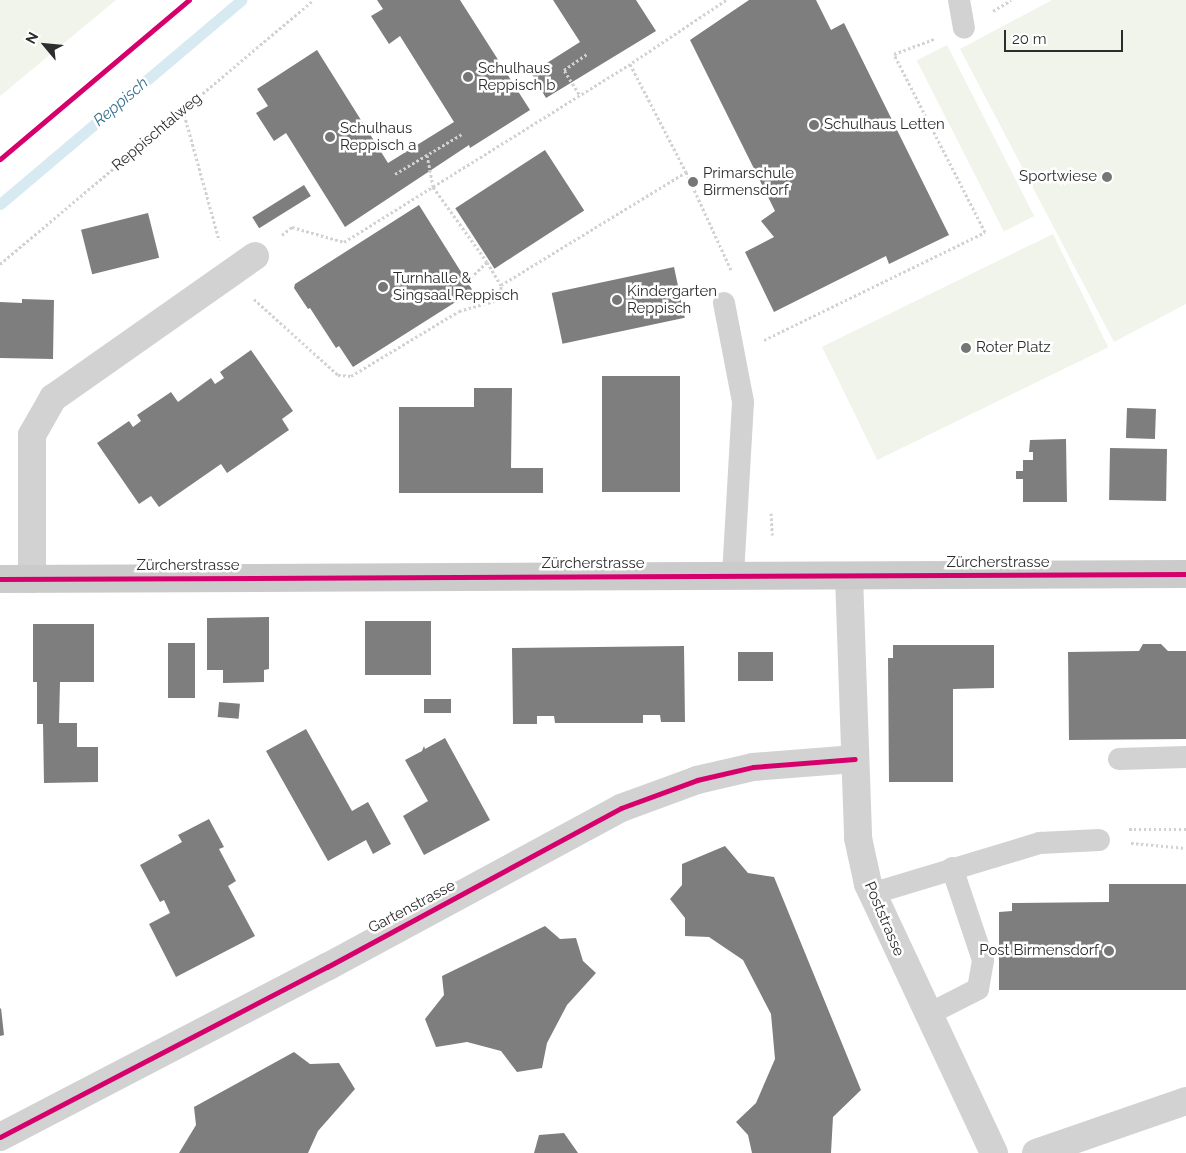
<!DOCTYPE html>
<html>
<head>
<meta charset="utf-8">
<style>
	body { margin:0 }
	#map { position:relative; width:1186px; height:1153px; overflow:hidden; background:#fff; font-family:Raleway,sans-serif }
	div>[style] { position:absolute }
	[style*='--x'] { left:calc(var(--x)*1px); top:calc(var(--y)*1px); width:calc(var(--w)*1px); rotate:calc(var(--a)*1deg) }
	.green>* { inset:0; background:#f0f4eb; transform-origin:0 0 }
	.stream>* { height:11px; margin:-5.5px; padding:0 5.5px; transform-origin:5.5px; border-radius:5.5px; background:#d7e9f1 }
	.building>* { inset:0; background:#7e7e7e; transform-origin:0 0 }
	.path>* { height:3px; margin-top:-1.5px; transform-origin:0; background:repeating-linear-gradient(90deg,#d2d2d2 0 2.5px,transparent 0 5px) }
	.lane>* { height:22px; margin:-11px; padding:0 11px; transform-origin:11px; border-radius:11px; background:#d2d2d2 }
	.street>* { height:28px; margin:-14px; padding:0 14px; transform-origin:14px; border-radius:14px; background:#d2d2d2 }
	.secondary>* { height:28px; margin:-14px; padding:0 14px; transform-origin:14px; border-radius:14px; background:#cbcbcb }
	.cycleway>* { height:5px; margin:-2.5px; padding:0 2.5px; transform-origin:2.5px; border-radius:2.5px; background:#d6006c }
	.dots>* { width:14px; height:14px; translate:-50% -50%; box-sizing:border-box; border:2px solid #fff; border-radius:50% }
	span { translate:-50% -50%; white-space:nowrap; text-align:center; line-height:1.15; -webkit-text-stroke:5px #fff; paint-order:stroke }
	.poi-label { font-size:15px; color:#2d2d2d }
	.left { translate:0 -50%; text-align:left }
	.right { translate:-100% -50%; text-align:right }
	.street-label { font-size:15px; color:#2d2d2d }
	.water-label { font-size:16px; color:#3b748f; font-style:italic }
	.north { position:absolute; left:20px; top:20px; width:50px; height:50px; -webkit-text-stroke:4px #fff; paint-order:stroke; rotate:298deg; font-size:14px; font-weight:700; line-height:20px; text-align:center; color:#2d2d2d }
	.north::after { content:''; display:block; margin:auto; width:18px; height:22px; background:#2d2d2d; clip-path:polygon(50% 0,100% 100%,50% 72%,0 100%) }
	.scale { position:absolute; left:1004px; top:30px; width:119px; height:22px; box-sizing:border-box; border:2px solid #2d2d2d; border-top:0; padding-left:6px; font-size:15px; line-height:18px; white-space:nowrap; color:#2d2d2d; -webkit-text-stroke:4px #fff; paint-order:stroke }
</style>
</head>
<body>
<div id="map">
	<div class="green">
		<div style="clip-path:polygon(0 0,116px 0,0 96px)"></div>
		<div style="clip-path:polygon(1052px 0,1186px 0,1186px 304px,1114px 342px,960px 49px)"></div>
		<div style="left:947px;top:45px;width:192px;height:34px;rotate:63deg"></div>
		<div style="left:1053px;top:234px;width:126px;height:257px;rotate:64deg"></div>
	</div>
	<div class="stream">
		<div style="--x:0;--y:204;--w:316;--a:-40.2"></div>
	</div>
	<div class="building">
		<div style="clip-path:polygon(377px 0,460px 0,530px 110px,470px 148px,469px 145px,345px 227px,286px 133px,274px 141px,256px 113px,268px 106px,257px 89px,317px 50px,388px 163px,454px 122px,400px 36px,389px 44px,371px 16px,383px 9px)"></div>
		<div style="clip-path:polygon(553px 0,636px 0,656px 31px,546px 98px,531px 73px,580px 42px)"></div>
		<div style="clip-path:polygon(749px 0,816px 0,831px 30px,844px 23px,949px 235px,889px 264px,886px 256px,774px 312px,745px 252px,774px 237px,761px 221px,775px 211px,690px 40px)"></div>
		<div style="left:545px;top:150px;width:72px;height:107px;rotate:57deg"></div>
		<div style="left:304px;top:185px;width:13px;height:61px;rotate:58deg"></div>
		<div style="clip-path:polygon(419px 205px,473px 291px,353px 367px,339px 346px,336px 348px,310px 308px,308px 309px,294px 288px,295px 284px)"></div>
		<div style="left:148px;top:213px;width:46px;height:69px;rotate:76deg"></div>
		<div style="left:674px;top:267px;width:52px;height:125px;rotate:78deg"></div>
		<div style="clip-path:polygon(22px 299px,54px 300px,53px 359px,0 358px,0 302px,22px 303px)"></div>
		<div style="clip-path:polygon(251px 350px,293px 411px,282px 419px,289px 430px,227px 473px,221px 464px,159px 507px,151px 496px,139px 504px,97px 443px,129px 421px,133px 427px,141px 421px,137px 415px,171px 392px,178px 402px,211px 378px,215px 384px,224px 378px,220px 372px)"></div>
		<div style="left:680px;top:376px;width:116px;height:78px;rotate:90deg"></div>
		<div style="clip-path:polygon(474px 388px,512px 388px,511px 468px,543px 468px,543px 493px,399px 493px,399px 407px,474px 407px)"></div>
		<div style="left:1127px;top:408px;width:29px;height:30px;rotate:2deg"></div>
		<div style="clip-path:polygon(1066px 439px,1067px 502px,1023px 502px,1023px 479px,1016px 479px,1016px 471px,1023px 471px,1023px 460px,1033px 460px,1033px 452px,1029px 452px,1030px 440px)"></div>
		<div style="left:1167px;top:449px;width:52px;height:57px;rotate:91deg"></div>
		<div style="clip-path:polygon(269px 617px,269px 669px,264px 670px,264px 682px,223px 683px,223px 670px,207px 670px,207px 618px)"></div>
		<div style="left:431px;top:621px;width:54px;height:66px;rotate:90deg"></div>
		<div style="clip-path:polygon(33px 624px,94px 624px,94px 682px,60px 682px,59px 723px,77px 723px,77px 747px,98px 747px,98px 782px,44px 783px,43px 724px,37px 724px,37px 682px,33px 682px)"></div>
		<div style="left:168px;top:643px;width:27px;height:55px"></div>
		<div style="clip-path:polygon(1143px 644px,1161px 644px,1168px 651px,1186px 651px,1186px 739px,1069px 740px,1068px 652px,1139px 651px)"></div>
		<div style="clip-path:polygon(893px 645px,994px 645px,994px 688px,953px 689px,953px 782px,889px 782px,888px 658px,893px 658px)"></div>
		<div style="clip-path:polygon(684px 646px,685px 722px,661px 722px,660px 715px,643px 715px,643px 723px,555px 723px,554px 716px,537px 716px,537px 724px,513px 724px,512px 648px)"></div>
		<div style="left:738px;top:652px;width:35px;height:29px"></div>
		<div style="left:424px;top:699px;width:27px;height:14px"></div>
		<div style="left:219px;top:702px;width:21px;height:15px;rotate:5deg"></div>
		<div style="clip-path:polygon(306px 729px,352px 811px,368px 802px,391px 844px,373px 854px,366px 840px,328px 861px,266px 751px)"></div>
		<div style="clip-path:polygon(445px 738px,490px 820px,424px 855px,403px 816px,428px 801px,405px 760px,422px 751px,424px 746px,425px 749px)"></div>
		<div style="clip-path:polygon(209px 819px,224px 847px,219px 849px,236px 881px,228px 886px,255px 936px,176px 977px,149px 924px,170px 913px,164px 900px,160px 902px,140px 865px,182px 842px,178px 835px)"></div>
		<div style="clip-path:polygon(725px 846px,748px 873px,774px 877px,861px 1090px,833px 1117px,831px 1153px,752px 1153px,748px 1135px,736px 1122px,756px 1103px,775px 1059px,771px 1014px,743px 960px,709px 937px,685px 936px,685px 918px,670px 899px,682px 885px,682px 864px)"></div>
		<div style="clip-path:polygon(1109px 884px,1186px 884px,1186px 990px,999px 990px,999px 912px,1012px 911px,1012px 903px,1109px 902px)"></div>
		<div style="clip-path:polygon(545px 926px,560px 939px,576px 938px,583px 961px,596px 973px,567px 1005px,547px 1043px,542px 1068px,517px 1072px,501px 1051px,467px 1042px,436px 1047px,425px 1019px,444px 995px,442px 976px)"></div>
		<div style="clip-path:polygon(1px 1008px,4px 1035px,0 1036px,0 1009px)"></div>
		<div style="clip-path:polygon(294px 1052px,310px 1064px,339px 1063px,355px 1089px,318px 1131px,308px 1153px,179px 1153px,196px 1125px,194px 1107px)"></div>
		<div style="clip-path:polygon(564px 1133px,578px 1153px,534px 1153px,539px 1135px)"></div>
	</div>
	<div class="path">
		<div style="--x:726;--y:0;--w:115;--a:146.3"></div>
		<div style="--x:630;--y:64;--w:122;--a:62.6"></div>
		<div style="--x:686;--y:172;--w:110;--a:65.3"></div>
		<div style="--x:993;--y:11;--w:21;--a:-31"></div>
		<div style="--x:579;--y:94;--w:28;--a:-122"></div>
		<div style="--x:564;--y:70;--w:28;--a:-35"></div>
		<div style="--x:183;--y:110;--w:135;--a:74.5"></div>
		<div style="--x:427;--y:155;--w:33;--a:79"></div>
		<div style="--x:433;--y:187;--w:92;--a:54.2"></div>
		<div style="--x:487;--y:262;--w:28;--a:136"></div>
		<div style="--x:395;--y:174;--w:78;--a:-30.8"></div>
		<div style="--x:282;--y:235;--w:13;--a:-39"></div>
		<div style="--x:292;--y:227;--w:54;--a:16.1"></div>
		<div style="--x:344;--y:242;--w:337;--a:-31.9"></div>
		<div style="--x:487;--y:262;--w:27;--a:59"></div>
		<div style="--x:501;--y:285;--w:217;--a:-31.4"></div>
		<div style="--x:0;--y:264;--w:410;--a:-40.1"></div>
		<div style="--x:254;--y:299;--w:113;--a:42.1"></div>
		<div style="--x:338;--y:375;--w:13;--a:4"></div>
		<div style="--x:351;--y:376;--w:126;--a:-31"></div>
		<div style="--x:459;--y:311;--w:44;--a:-15.9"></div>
		<div style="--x:501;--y:299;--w:14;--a:-90"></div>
		<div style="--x:682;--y:308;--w:10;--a:-6"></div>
		<div style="--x:764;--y:340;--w:246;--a:-26"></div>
		<div style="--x:985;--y:232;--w:200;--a:-117.1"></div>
		<div style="--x:894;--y:54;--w:43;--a:-20.6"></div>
		<div style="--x:771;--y:513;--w:22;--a:87"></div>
		<div style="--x:1129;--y:829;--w:57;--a:0"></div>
		<div style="--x:1131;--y:843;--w:55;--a:5.2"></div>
	</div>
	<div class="lane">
		<div style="--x:959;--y:0;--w:28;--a:80"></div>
		<div style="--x:724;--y:303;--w:101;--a:79.1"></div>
		<div style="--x:743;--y:402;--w:174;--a:93.3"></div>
		<div style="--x:1119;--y:759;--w:67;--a:-1.7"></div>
		<div style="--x:871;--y:894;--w:177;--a:-16.8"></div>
		<div style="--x:1040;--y:843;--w:59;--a:-2.9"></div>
		<div style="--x:927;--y:1015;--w:57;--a:-27"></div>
		<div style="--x:978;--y:989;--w:29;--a:-80"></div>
		<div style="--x:983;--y:960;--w:97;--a:-108.6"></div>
	</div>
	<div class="street">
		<div style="--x:849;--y:576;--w:262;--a:88"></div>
		<div style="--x:858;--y:838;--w:47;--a:77.7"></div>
		<div style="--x:868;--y:884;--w:297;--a:64.9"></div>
		<div style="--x:32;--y:579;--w:144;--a:-90"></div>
		<div style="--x:32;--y:435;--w:43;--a:-60.4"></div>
		<div style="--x:53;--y:398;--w:247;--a:-35.1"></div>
		<div style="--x:0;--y:1137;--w:369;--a:-27.5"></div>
		<div style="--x:327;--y:967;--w:334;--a:-28.4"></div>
		<div style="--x:621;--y:808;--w:81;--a:-20.2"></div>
		<div style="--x:697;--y:780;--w:57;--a:-13.1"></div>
		<div style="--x:753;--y:767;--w:102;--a:-4.5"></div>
		<div style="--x:1036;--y:1153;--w:159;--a:-19.1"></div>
	</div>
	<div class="secondary">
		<div style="--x:0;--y:579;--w:1186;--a:-0.24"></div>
	</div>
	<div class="cycleway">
		<div style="--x:0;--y:159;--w:247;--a:-40.1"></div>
		<div style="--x:0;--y:579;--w:1186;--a:-0.24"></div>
		<div style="--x:0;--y:1137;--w:369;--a:-27.5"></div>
		<div style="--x:327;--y:967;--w:334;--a:-28.4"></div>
		<div style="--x:621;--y:808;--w:81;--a:-20.2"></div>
		<div style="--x:697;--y:780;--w:57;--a:-13.1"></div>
		<div style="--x:753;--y:767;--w:102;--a:-4.5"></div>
	</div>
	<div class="dots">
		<div style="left:468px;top:77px;background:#767676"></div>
		<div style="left:814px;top:125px;background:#767676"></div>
		<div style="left:330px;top:137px;background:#767676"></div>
		<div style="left:1107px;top:177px;background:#767676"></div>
		<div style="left:693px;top:182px;background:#767676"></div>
		<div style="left:383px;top:287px;background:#767676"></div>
		<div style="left:617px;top:300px;background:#767676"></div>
		<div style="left:966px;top:348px;background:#767676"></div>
		<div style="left:1109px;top:951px;background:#767676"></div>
	</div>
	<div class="poi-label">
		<span class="left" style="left:478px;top:77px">Schulhaus<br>Reppisch b</span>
		<span class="left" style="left:824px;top:125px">Schulhaus Letten</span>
		<span class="left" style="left:340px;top:137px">Schulhaus<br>Reppisch a</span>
		<span class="left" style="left:703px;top:182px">Primarschule<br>Birmensdorf</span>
		<span class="right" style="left:1097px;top:177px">Sportwiese</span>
		<span class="left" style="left:393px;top:287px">Turnhalle &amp;<br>Singsaal Reppisch</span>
		<span class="left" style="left:627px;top:300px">Kindergarten<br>Reppisch</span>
		<span class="left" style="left:976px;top:348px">Roter Platz</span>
		<span class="right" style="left:1099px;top:951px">Post Birmensdorf</span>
	</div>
	<div class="street-label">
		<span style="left:157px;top:132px;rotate:-40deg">Reppischtalweg</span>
		<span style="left:998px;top:563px">Zürcherstrasse</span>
		<span style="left:593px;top:564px">Zürcherstrasse</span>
		<span style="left:188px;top:566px">Zürcherstrasse</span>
		<span style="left:412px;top:907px;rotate:-28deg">Gartenstrasse</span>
		<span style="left:884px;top:919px;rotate:67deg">Poststrasse</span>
	</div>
	<div class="water-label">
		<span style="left:121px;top:102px;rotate:-40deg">Reppisch</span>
	</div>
	<div class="north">N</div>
	<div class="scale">20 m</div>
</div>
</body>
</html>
